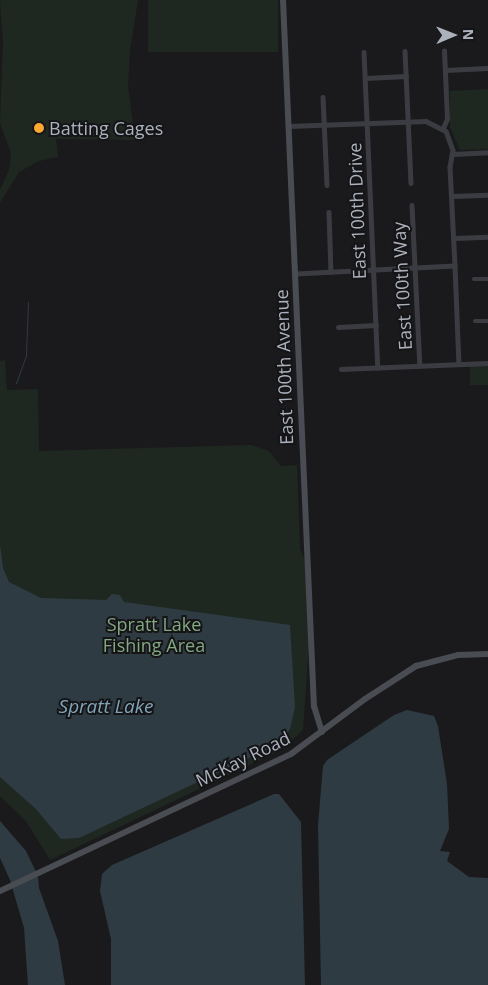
<!DOCTYPE html>
<html>
<head>
<meta charset="utf-8">
<style>
	body { margin:0 }
	#map { position:relative; width:488px; height:985px; overflow:hidden; background:#1a1a1d; font-family:"Open Sans",sans-serif }
	div>[style] { position:absolute }
	[style*='--x'] { left:calc(var(--x)*1px); top:calc(var(--y)*1px); width:calc(var(--w)*1px); rotate:calc(var(--a)*1deg) }
	.green>* { inset:0; background:#1f2820; transform-origin:0 0 }
	.water>* { inset:0; background:#2f3b42 }
	.stream>* { height:1px; margin:-0.5px; padding:0 0.5px; transform-origin:0.5px; border-radius:0.5px; background:#2f3b42 }
	.street>* { height:4.5px; margin:-2.25px; padding:0 2.25px; transform-origin:2.25px; border-radius:2.25px; background:#3b3c42 }
	.secondary>* { height:6px; margin:-3px; padding:0 3px; transform-origin:3px; border-radius:3px; background:#494c52 }
	.dots>* { width:14px; height:14px; translate:-50% -50%; box-sizing:border-box; border:2px solid #151518; border-radius:50% }
	span { translate:-50% -50%; white-space:nowrap; text-align:center; line-height:1.15; -webkit-text-stroke:4px #151518; paint-order:stroke }
	.poi-label { font-size:18px; color:#acb2bc }
	.left { translate:0 -50%; text-align:left }
	.street-label { font-size:18px; color:#acb2bc }
	.park-label { font-size:18px; color:#83a882 }
	.water-label { font-size:19px; color:#82a4b8; font-style:italic }
	.north { position:absolute; left:428px; top:10px; width:50px; height:50px; -webkit-text-stroke:4px #151518; paint-order:stroke; rotate:89deg; font-size:14px; font-weight:700; line-height:20px; text-align:center; color:#acb2bc }
	.north::after { content:''; display:block; margin:auto; width:18px; height:22px; background:#acb2bc; clip-path:polygon(50% 0,100% 100%,50% 72%,0 100%) }
</style>
</head>
<body>
<div id="map">
	<div class="green">
		<div style="clip-path:polygon(0 0,138px 0,130px 50px,128px 86px,135px 140px,56px 139px,58px 157px,39px 161px,19px 172px,0 203px,0 190px,9px 170px,11px 153px,0 123px,3px 43px)"></div>
		<div style="left:148px;top:0;width:130px;height:52px"></div>
		<div style="clip-path:polygon(488px 89px,488px 149px,460px 150px,450px 127px,450px 91px)"></div>
		<div style="clip-path:polygon(5px 360px,7px 390px,38px 389px,39px 451px,251px 445px,269px 451px,281px 466px,297px 465px,300px 549px,305px 560px,309px 643px,303px 730px,281px 750px,50px 860px,26px 821px,0 796px,0 361px)"></div>
		<div style="left:488px;top:366px;width:19px;height:18px;rotate:90deg"></div>
	</div>
	<div class="water">
		<div style="clip-path:polygon(0 545px,3px 568px,9px 582px,41px 598px,106px 600px,112px 594px,120px 595px,124px 602px,290px 625px,295px 707px,290px 729px,284px 738px,270px 748px,79px 838px,61px 839px,36px 809px,0 777px)"></div>
		<div style="clip-path:polygon(407px 710px,434px 716px,438px 726px,447px 784px,449px 829px,440px 851px,450px 852px,447px 861px,469px 877px,488px 878px,488px 985px,321px 985px,318px 825px,323px 766px,327px 760px,394px 715px)"></div>
		<div style="clip-path:polygon(274px 794px,279px 794px,301px 822px,305px 985px,111px 985px,111px 939px,100px 891px,102px 874px,112px 865px)"></div>
		<div style="clip-path:polygon(0 821px,26px 851px,38px 876px,39px 888px,58px 941px,65px 985px,28px 985px,24px 928px,10px 880px,0 858px)"></div>
	</div>
	<div class="stream">
		<div style="--x:16;--y:383;--w:30;--a:-70"></div>
		<div style="--x:26;--y:355;--w:53;--a:-87.8"></div>
	</div>
	<div class="street">
		<div style="--x:405;--y:51;--w:132;--a:87.4"></div>
		<div style="--x:364;--y:52;--w:316;--a:87.5"></div>
		<div style="--x:445;--y:70;--w:43;--a:-2.7"></div>
		<div style="--x:365;--y:78;--w:41;--a:-2.8"></div>
		<div style="--x:323;--y:97;--w:88;--a:87.4"></div>
		<div style="--x:289;--y:126;--w:137;--a:-2.1"></div>
		<div style="--x:426;--y:121;--w:22;--a:27"></div>
		<div style="--x:446;--y:131;--w:20;--a:70"></div>
		<div style="--x:453;--y:150;--w:17;--a:100"></div>
		<div style="--x:450;--y:167;--w:99;--a:87.1"></div>
		<div style="--x:455;--y:266;--w:159;--a:177.1"></div>
		<div style="--x:443;--y:128;--w:10;--a:-66"></div>
		<div style="--x:447;--y:119;--w:68;--a:-92.5"></div>
		<div style="--x:453;--y:154;--w:35;--a:-3"></div>
		<div style="--x:452;--y:196;--w:36;--a:-2"></div>
		<div style="--x:412;--y:205;--w:161;--a:87.2"></div>
		<div style="--x:329;--y:212;--w:60;--a:88.1"></div>
		<div style="--x:454;--y:238;--w:34;--a:-2"></div>
		<div style="--x:455;--y:266;--w:98;--a:87.7"></div>
		<div style="--x:474;--y:279;--w:14;--a:0"></div>
		<div style="--x:475;--y:321;--w:13;--a:0"></div>
		<div style="--x:338;--y:327;--w:38;--a:-3"></div>
		<div style="--x:341;--y:369;--w:147;--a:-2.3"></div>
	</div>
	<div class="secondary">
		<div style="--x:283;--y:0;--w:707;--a:87.49"></div>
		<div style="--x:314;--y:706;--w:27;--a:73"></div>
		<div style="--x:0;--y:891;--w:322;--a:-25.2"></div>
		<div style="--x:291;--y:754;--w:92;--a:-36.6"></div>
		<div style="--x:365;--y:699;--w:61;--a:-32.9"></div>
		<div style="--x:416;--y:666;--w:43;--a:-14.7"></div>
		<div style="--x:458;--y:655;--w:30;--a:-2"></div>
	</div>
	<div class="dots">
		<div style="left:39px;top:128px;background:#faa734"></div>
	</div>
	<div class="poi-label">
		<span class="left" style="left:49px;top:128px">Batting Cages</span>
	</div>
	<div class="street-label">
		<span style="left:357px;top:211px;rotate:-92deg">East 100th Drive</span>
		<span style="left:402px;top:286px;rotate:-93deg">East 100th Way</span>
		<span style="left:284px;top:367px;rotate:-92deg">East 100th Avenue</span>
		<span style="left:243px;top:759px;rotate:-26deg">McKay Road</span>
	</div>
	<div class="park-label">
		<span style="left:154px;top:635px">Spratt Lake<br>Fishing Area</span>
	</div>
	<div class="water-label">
		<span style="left:106px;top:707px">Spratt Lake</span>
	</div>
	<div class="north">N</div>
</div>
</body>
</html>
